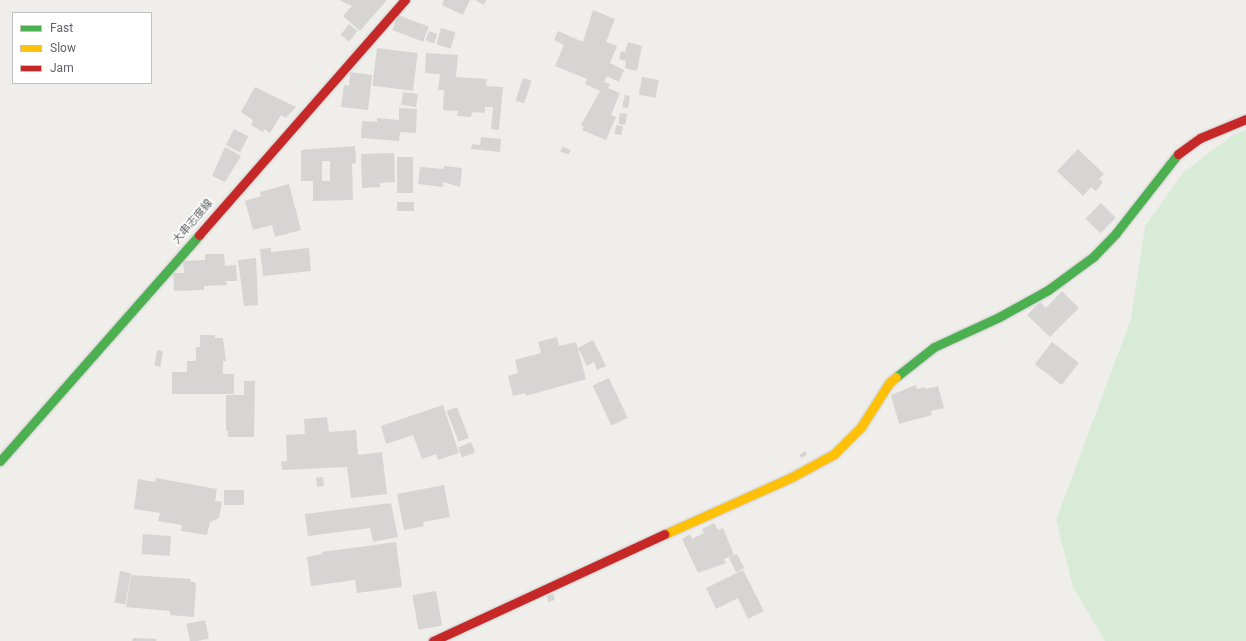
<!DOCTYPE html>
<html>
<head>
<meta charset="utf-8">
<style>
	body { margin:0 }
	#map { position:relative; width:1246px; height:641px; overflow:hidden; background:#efeeea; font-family:Roboto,"Noto Sans JP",sans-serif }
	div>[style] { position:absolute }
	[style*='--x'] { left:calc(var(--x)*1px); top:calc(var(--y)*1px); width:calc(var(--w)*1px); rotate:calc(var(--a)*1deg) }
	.green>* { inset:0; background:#d8ebd6 }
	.building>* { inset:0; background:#d6d5d3; transform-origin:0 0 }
	.roads { filter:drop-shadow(0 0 1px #cacacb) drop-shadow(0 0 1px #cacacb) }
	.fast>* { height:9px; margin:-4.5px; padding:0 4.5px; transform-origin:4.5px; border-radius:4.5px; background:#4caf50 }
	.slow>* { height:9px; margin:-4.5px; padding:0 4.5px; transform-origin:4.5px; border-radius:4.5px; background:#ffc107 }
	.jam>* { height:9px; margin:-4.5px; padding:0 4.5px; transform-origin:4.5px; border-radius:4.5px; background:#c62828 }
	span { translate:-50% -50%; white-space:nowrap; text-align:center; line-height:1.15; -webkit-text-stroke:3px #fff; paint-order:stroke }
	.street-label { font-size:11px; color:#5f6368 }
	.legend { position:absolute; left:12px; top:12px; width:140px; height:72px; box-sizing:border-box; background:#fff; border:1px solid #bfc1c3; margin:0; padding:5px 7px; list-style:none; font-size:12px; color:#5f6368 }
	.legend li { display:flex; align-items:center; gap:8px; height:20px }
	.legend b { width:20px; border:1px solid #bfc1c3 }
</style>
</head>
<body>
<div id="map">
	<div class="green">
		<div style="clip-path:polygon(1246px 130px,1246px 641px,1105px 641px,1073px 587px,1056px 520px,1131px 319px,1145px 226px,1184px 172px,1234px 134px)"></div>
	</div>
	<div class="building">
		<div style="clip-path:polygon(339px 0,387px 0,360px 31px,343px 16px,352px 6px)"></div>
		<div style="clip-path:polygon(444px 0,470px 0,463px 15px,442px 5px)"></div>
		<div style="clip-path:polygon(475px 0,486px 0,484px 5px)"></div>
		<div style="clip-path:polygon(593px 10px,615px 19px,606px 42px,617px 46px,610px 63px,624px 70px,619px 82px,607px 76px,604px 82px,610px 84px,608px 88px,620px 93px,611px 115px,616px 117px,606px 140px,582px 130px,584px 127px,581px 125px,600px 91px,585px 84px,587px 79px,555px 66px,564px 45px,554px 40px,558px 31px,583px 42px)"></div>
		<div style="left:398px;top:15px;width:33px;height:16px;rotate:21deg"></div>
		<div style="left:349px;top:24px;width:11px;height:14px;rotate:38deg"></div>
		<div style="left:441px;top:28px;width:15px;height:17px;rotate:16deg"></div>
		<div style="left:429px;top:31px;width:9px;height:10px;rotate:21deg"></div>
		<div style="clip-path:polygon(628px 42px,642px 46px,637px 71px,625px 68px,626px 61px,619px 59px,621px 51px,625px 52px)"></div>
		<div style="left:377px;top:48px;width:41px;height:38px;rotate:7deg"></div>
		<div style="clip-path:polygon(426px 53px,458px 55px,456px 77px,487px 79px,486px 86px,503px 87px,499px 130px,491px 129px,493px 107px,485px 107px,485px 113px,472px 112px,471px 117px,457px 116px,458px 111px,443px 110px,444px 90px,438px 90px,440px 74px,425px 73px)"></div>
		<div style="clip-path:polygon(350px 72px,372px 75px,368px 110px,341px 107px,344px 85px,349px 86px)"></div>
		<div style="left:642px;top:77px;width:17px;height:18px;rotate:10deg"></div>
		<div style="left:523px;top:78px;width:9px;height:24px;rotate:18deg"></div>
		<div style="clip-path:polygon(255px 87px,296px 107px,286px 118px,281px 115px,270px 133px,264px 129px,263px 132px,251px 125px,253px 120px,241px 112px)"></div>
		<div style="left:403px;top:92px;width:15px;height:13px;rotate:8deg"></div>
		<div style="clip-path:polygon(625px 95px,630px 96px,628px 108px,622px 107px)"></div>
		<div style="clip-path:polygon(399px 108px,417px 109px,416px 133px,400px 132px,399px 141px,361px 138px,362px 121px,377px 122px,377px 118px,399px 120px)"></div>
		<div style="left:620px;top:113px;width:7px;height:11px;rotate:8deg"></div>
		<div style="left:616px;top:125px;width:7px;height:9px;rotate:8deg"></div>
		<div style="left:234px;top:129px;width:16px;height:18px;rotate:27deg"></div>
		<div style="clip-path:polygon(481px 137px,501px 139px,500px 152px,471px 149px,472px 144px,480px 145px)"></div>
		<div style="clip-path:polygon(evenodd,355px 146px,356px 163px,352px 164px,353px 200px,313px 201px,313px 181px,301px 181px,301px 150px,355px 146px,322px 161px,330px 161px,330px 181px,322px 181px,322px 161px)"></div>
		<div style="clip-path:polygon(225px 147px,241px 156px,225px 182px,212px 176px)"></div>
		<div style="left:562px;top:147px;width:9px;height:5px;rotate:18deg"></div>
		<div style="clip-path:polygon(1078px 149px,1104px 174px,1099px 179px,1103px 182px,1096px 191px,1091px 187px,1083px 196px,1057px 171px)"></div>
		<div style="clip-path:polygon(394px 153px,395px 182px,380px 183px,380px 187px,362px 188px,361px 154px)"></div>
		<div style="left:397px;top:157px;width:16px;height:36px"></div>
		<div style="clip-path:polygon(444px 166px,462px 168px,460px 187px,443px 182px,443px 187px,418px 184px,420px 167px,444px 169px)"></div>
		<div style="clip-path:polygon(289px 184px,301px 230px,275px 237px,272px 225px,253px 230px,245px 201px,261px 196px,260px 192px)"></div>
		<div style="left:397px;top:202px;width:17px;height:9px"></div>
		<div style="left:1101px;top:203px;width:21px;height:22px;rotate:45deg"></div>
		<div style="clip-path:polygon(271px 248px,271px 252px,309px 248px,311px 271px,263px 276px,260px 249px)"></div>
		<div style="clip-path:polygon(205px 254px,224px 254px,225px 266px,236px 265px,237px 281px,226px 281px,227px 285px,204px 286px,204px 290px,174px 291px,173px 273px,184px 273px,183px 261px,205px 260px)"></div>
		<div style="clip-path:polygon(256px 258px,258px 305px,244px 306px,238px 260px)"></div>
		<div style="clip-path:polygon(1062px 291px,1079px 308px,1050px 337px,1027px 315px,1040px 302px,1046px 308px)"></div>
		<div style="clip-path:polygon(200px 335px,215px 335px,215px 338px,223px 338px,226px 361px,223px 361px,223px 374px,234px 374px,234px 394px,172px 394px,172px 372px,187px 372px,187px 361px,196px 361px,196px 347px,200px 347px)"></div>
		<div style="clip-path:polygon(557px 337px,559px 346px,576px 342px,586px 379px,526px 396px,525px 393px,513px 396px,508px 376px,518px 373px,515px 360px,541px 353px,538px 342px)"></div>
		<div style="clip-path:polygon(593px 340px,606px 366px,597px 370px,594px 362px,587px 366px,578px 348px)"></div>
		<div style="left:1052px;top:342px;width:34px;height:28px;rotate:38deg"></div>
		<div style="left:157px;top:350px;width:6px;height:16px;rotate:9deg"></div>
		<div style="left:609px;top:378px;width:44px;height:18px;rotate:65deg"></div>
		<div style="clip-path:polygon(244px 381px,255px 381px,254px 437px,228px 437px,228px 431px,226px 431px,226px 395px,244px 395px)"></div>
		<div style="clip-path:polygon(916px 385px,917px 389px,925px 387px,926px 389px,938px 386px,944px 408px,931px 411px,932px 415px,899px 424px,891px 395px)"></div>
		<div style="clip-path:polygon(443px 405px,459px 453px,438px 460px,436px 454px,422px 459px,413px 435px,386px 444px,381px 426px)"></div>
		<div style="left:457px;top:407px;width:33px;height:11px;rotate:69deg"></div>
		<div style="clip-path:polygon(327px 417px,329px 432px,356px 430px,358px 455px,382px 452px,387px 494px,351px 498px,347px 467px,282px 470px,281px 462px,287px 461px,286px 435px,305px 434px,304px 419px)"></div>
		<div style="left:471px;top:442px;width:11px;height:14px;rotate:68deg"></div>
		<div style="left:805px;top:451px;width:4px;height:7px;rotate:56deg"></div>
		<div style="left:323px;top:477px;width:9px;height:7px;rotate:84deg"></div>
		<div style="clip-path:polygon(156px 478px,217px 489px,215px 501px,222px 502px,219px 518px,210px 522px,207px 535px,181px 531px,182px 525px,158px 521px,160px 513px,134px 509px,138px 479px,155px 482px)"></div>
		<div style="clip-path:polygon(444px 485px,450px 517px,423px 522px,424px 526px,404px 530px,397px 494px)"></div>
		<div style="left:224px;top:490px;width:20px;height:15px"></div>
		<div style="clip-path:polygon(391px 503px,398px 537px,373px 542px,370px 528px,308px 536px,305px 514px)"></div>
		<div style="clip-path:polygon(714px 523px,718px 530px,723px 528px,734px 555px,724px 559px,726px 563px,698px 573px,682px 539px,690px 534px,692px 539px,704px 533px,702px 529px)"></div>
		<div style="left:143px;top:534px;width:28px;height:20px;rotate:4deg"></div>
		<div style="clip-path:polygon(396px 542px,402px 587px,357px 593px,355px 580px,311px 586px,307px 557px,322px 554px,322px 552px)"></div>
		<div style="left:737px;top:554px;width:16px;height:9px;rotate:63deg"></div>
		<div style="clip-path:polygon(743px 570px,764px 611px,748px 619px,738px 598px,716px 609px,706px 588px)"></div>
		<div style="left:120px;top:571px;width:11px;height:32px;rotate:10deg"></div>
		<div style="clip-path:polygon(131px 575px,191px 579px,190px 582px,195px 582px,196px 586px,194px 617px,170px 615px,170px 611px,126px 607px)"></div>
		<div style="left:436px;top:591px;width:35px;height:24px;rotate:80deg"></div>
		<div style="clip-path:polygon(553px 594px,555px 600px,548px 602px,547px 596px)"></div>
		<div style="left:205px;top:620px;width:19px;height:19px;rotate:78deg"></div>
		<div style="clip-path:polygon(133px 638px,157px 639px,156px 641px,132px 641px)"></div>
	</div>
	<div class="roads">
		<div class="fast">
			<div style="--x:896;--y:377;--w:48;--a:-38.3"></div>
			<div style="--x:934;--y:347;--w:72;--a:-24.8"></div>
			<div style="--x:999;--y:317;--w:56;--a:-28.9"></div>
			<div style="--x:1048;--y:290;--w:56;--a:-36.3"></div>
			<div style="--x:1093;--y:257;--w:33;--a:-46"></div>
			<div style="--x:1116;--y:233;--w:100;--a:-51.9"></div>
			<div style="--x:0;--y:461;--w:301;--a:-48.6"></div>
		</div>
		<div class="slow">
			<div style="--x:665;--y:534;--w:139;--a:-24.2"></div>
			<div style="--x:792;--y:477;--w:48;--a:-28.7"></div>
			<div style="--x:834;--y:454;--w:38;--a:-45"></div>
			<div style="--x:861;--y:427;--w:52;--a:-57.5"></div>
			<div style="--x:889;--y:383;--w:9;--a:-41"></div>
		</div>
		<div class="jam">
			<div style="--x:1178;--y:154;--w:27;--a:-36"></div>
			<div style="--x:1200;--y:138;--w:50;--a:-22.4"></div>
			<div style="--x:199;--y:235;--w:313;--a:-48.8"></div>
			<div style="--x:433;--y:641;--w:255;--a:-24.8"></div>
		</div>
	</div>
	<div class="street-label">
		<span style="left:193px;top:222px;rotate:-49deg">大串志度線</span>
	</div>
	<ul class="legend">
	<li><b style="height:5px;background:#4caf50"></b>Fast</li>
	<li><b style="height:5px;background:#ffc107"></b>Slow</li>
	<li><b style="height:5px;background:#c62828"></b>Jam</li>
	</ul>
</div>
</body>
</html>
